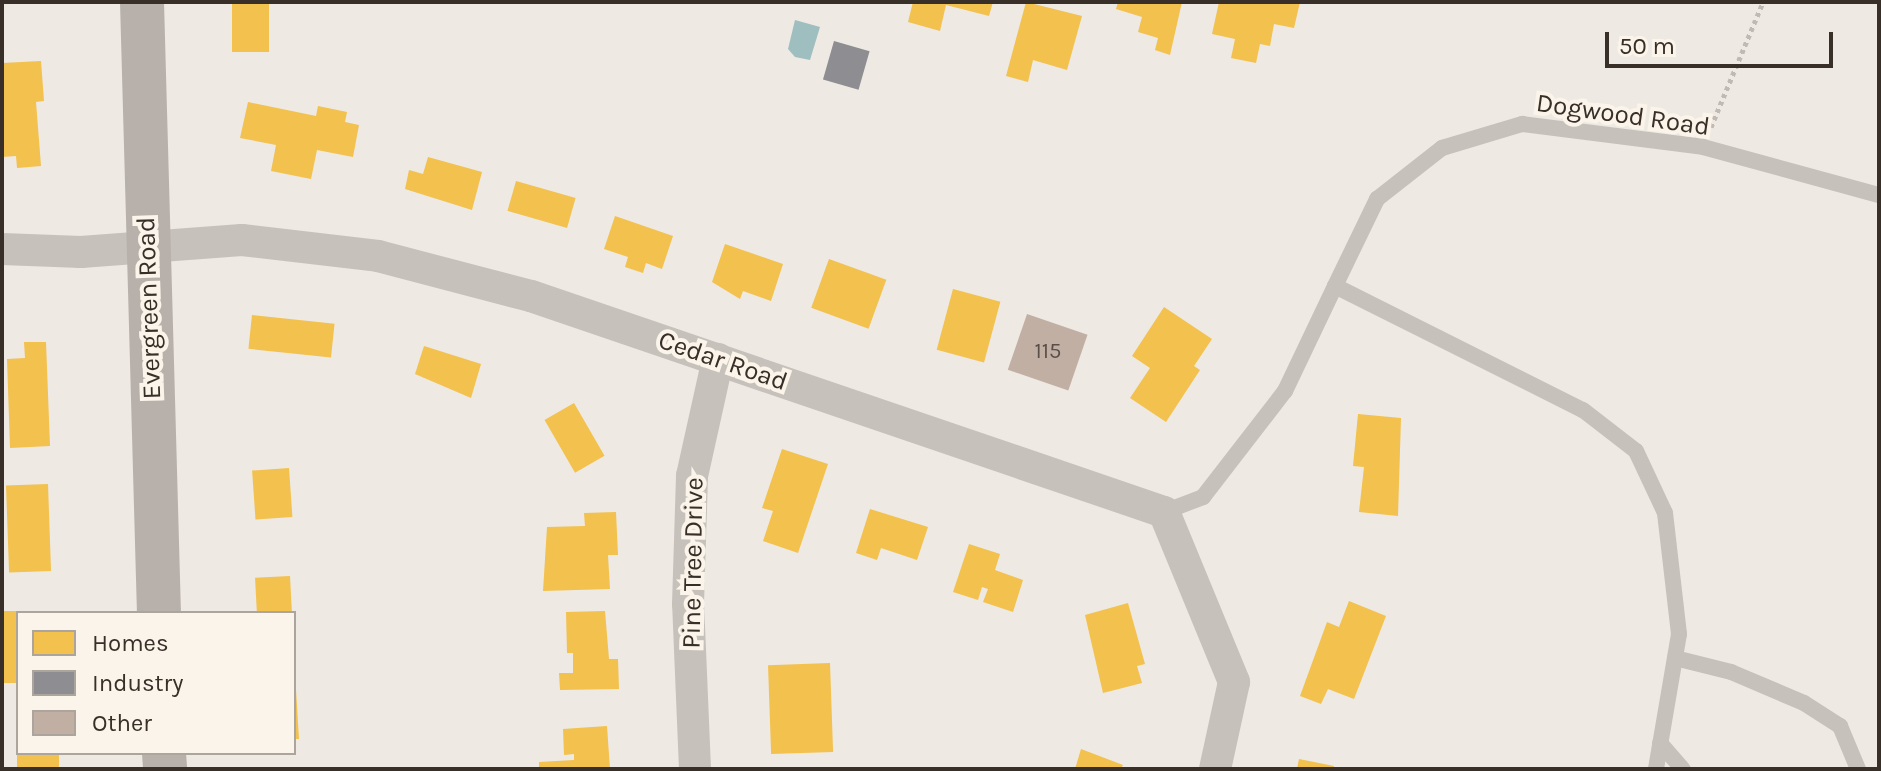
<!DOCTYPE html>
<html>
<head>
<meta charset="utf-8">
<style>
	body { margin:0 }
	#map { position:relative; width:1881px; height:771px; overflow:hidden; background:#eee9e3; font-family:Karla,sans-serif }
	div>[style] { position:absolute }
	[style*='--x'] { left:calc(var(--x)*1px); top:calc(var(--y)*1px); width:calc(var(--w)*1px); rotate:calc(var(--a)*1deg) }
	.water>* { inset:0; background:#9ebebf }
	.homes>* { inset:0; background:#f2c14e; transform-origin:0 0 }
	.industry>* { inset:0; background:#8d8d92; transform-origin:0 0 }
	.building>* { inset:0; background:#c2afa4; transform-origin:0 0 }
	.path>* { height:5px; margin-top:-2.5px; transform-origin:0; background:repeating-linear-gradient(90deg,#c0bab3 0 4px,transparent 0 8px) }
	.lane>* { height:16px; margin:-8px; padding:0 8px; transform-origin:8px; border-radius:8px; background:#c7c1bb }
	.street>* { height:32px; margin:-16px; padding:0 16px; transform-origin:16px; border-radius:16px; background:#c7c1bb }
	.secondary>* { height:44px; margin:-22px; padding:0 22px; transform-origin:22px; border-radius:22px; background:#b8b1ab }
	span { translate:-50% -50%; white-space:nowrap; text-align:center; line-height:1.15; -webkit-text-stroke:8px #faf4ea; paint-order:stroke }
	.number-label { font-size:22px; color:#5a4f48 }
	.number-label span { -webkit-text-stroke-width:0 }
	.street-label { font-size:26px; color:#382f29 }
	.frame { position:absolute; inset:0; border:4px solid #382f29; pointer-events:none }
	.legend { position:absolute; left:16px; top:611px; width:280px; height:144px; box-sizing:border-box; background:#faf4ea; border:2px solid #aca59d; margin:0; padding:10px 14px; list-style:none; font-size:24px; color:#382f29 }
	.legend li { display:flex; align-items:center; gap:16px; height:40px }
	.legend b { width:40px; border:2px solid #aca59d }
	.scale { position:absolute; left:1605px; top:32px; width:228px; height:36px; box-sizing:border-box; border:4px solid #382f29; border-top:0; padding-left:10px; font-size:24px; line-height:28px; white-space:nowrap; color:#382f29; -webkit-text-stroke:6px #faf4ea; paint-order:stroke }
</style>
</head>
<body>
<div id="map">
	<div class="water">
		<div style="clip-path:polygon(795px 20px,820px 27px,810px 60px,795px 57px,788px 49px)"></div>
	</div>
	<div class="homes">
		<div style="left:232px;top:2px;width:37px;height:50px"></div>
		<div style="clip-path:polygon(913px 2px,993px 2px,989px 16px,946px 5px,940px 31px,908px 22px)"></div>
		<div style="clip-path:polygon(1026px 2px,1082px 16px,1067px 70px,1033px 60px,1028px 82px,1006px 76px)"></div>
		<div style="clip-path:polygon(1118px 2px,1182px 2px,1170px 55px,1155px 50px,1158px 38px,1138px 32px,1142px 17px,1116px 9px)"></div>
		<div style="clip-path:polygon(1219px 2px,1300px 2px,1294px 28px,1274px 24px,1270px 46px,1260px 44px,1256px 63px,1231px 58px,1235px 39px,1212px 34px)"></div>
		<div style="clip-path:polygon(41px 61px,44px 101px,36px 102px,41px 166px,17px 168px,16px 156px,2px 157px,2px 63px)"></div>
		<div style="clip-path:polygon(248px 102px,316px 116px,318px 106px,347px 112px,345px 122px,359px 125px,353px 157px,317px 150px,311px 179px,271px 171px,276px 145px,240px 138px)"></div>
		<div style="clip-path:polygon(428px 157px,482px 172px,472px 210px,405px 189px,409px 170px,423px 174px)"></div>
		<div style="left:516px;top:181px;width:62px;height:31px;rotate:16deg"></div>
		<div style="clip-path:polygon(615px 216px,673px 236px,662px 269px,646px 263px,643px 273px,625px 267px,628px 257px,604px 249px)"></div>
		<div style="clip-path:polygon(725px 244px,783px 264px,771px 301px,743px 291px,740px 299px,712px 282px)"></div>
		<div style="left:829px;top:259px;width:61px;height:52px;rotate:20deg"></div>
		<div style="left:953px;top:289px;width:49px;height:63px;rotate:15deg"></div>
		<div style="clip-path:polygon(1164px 307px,1212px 339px,1194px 366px,1200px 370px,1166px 422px,1130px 398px,1150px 368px,1132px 356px)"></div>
		<div style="left:252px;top:315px;width:83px;height:34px;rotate:6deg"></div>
		<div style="clip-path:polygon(24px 342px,46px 342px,50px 446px,10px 448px,7px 359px,25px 358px)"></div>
		<div style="clip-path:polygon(424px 346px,481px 364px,471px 398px,415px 374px)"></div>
		<div style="left:574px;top:403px;width:61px;height:34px;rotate:60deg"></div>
		<div style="clip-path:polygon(1358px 414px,1401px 418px,1398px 516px,1359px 512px,1364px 467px,1353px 466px)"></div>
		<div style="clip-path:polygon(782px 449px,828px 464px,798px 553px,763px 541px,773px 511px,762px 508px)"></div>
		<div style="left:289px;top:468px;width:49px;height:37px;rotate:86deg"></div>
		<div style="left:48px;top:484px;width:87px;height:42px;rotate:88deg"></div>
		<div style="clip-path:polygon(870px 509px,928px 527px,917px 560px,881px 548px,877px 560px,856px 553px)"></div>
		<div style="clip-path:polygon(616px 512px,618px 555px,608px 555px,610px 589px,543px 591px,547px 527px,585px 526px,584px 513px)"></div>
		<div style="clip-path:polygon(969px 544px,1000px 554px,995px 570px,1023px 580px,1013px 612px,983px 602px,988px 589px,982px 587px,978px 600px,953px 592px)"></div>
		<div style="left:290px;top:576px;width:37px;height:35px;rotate:87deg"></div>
		<div style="clip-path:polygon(1349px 601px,1386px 616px,1354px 699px,1328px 689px,1321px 704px,1300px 696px,1327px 622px,1339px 627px)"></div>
		<div style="clip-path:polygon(1128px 603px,1145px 664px,1137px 666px,1142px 683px,1103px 693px,1085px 615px)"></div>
		<div style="left:18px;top:611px;width:72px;height:16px;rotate:90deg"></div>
		<div style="clip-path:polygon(605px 611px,609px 659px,618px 659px,619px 689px,560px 690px,559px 673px,573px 673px,573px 653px,567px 653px,566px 612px)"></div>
		<div style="left:830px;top:663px;width:89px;height:62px;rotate:88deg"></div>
		<div style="clip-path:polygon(294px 690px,296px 690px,299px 739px,294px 739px)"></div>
		<div style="clip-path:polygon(607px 726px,610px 769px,539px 769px,539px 762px,574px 760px,574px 754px,564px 755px,563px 729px)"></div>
		<div style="clip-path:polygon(1081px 749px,1123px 765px,1121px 769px,1075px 769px)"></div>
		<div style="left:17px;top:753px;width:42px;height:16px"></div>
		<div style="clip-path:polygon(1299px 759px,1334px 766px,1333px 769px,1297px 769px)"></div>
	</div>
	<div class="industry">
		<div style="left:834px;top:41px;width:37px;height:40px;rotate:16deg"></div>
	</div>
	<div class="building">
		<div style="left:1027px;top:314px;width:64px;height:59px;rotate:19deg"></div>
	</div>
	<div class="path">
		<div style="--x:1711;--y:127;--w:135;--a:-67.4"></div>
	</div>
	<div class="lane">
		<div style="--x:1335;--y:286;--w:97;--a:-64.2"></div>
		<div style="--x:1377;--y:199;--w:83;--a:-38.1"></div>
		<div style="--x:1442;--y:148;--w:84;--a:-16.7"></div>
		<div style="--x:1522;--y:124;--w:182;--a:7.2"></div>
		<div style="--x:1703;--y:147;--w:182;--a:15.3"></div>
		<div style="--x:1164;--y:512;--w:42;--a:-21"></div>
		<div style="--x:1203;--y:497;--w:134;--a:-52.3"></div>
		<div style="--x:1285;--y:391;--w:116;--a:-64.5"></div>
		<div style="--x:1335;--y:286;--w:277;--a:26.6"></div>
		<div style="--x:1583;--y:410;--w:67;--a:37.7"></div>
		<div style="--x:1636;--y:451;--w:68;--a:64.9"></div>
		<div style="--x:1665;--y:513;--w:122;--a:83.4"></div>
		<div style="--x:1679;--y:634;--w:137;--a:99.7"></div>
		<div style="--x:1675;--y:658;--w:58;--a:14"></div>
		<div style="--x:1731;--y:672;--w:79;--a:23"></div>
		<div style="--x:1804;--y:703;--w:43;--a:32.6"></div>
		<div style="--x:1840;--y:726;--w:47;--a:67.3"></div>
		<div style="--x:1660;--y:743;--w:35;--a:49"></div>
	</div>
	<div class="street">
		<div style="--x:2;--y:249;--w:79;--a:2.2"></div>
		<div style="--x:81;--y:252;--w:161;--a:-4.3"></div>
		<div style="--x:242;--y:240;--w:137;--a:6.7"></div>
		<div style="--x:378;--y:256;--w:158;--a:14.7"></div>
		<div style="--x:531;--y:296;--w:669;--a:18.84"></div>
		<div style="--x:1164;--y:512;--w:184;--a:67.6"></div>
		<div style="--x:1234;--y:682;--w:89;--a:102.3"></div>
		<div style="--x:695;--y:769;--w:165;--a:-92.4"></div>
		<div style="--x:688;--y:604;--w:128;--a:-88.2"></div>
		<div style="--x:692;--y:476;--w:120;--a:-77.5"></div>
	</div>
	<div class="secondary">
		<div style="--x:142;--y:2;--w:611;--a:88.41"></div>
		<div style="--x:164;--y:753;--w:16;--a:86"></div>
	</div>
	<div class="number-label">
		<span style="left:1048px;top:352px">115</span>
	</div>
	<div class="street-label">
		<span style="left:1623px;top:115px;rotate:8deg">Dogwood Road</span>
		<span style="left:149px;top:308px;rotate:-92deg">Evergreen Road</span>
		<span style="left:723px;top:361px;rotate:19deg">Cedar Road</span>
		<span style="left:693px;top:563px;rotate:-89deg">Pine Tree Drive</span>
	</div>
	<div class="frame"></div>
	<ul class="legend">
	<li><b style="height:22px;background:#f2c14e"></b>Homes</li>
	<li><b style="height:22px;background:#8d8d92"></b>Industry</li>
	<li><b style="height:22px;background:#c2afa4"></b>Other</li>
	</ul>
	<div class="scale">50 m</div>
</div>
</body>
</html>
